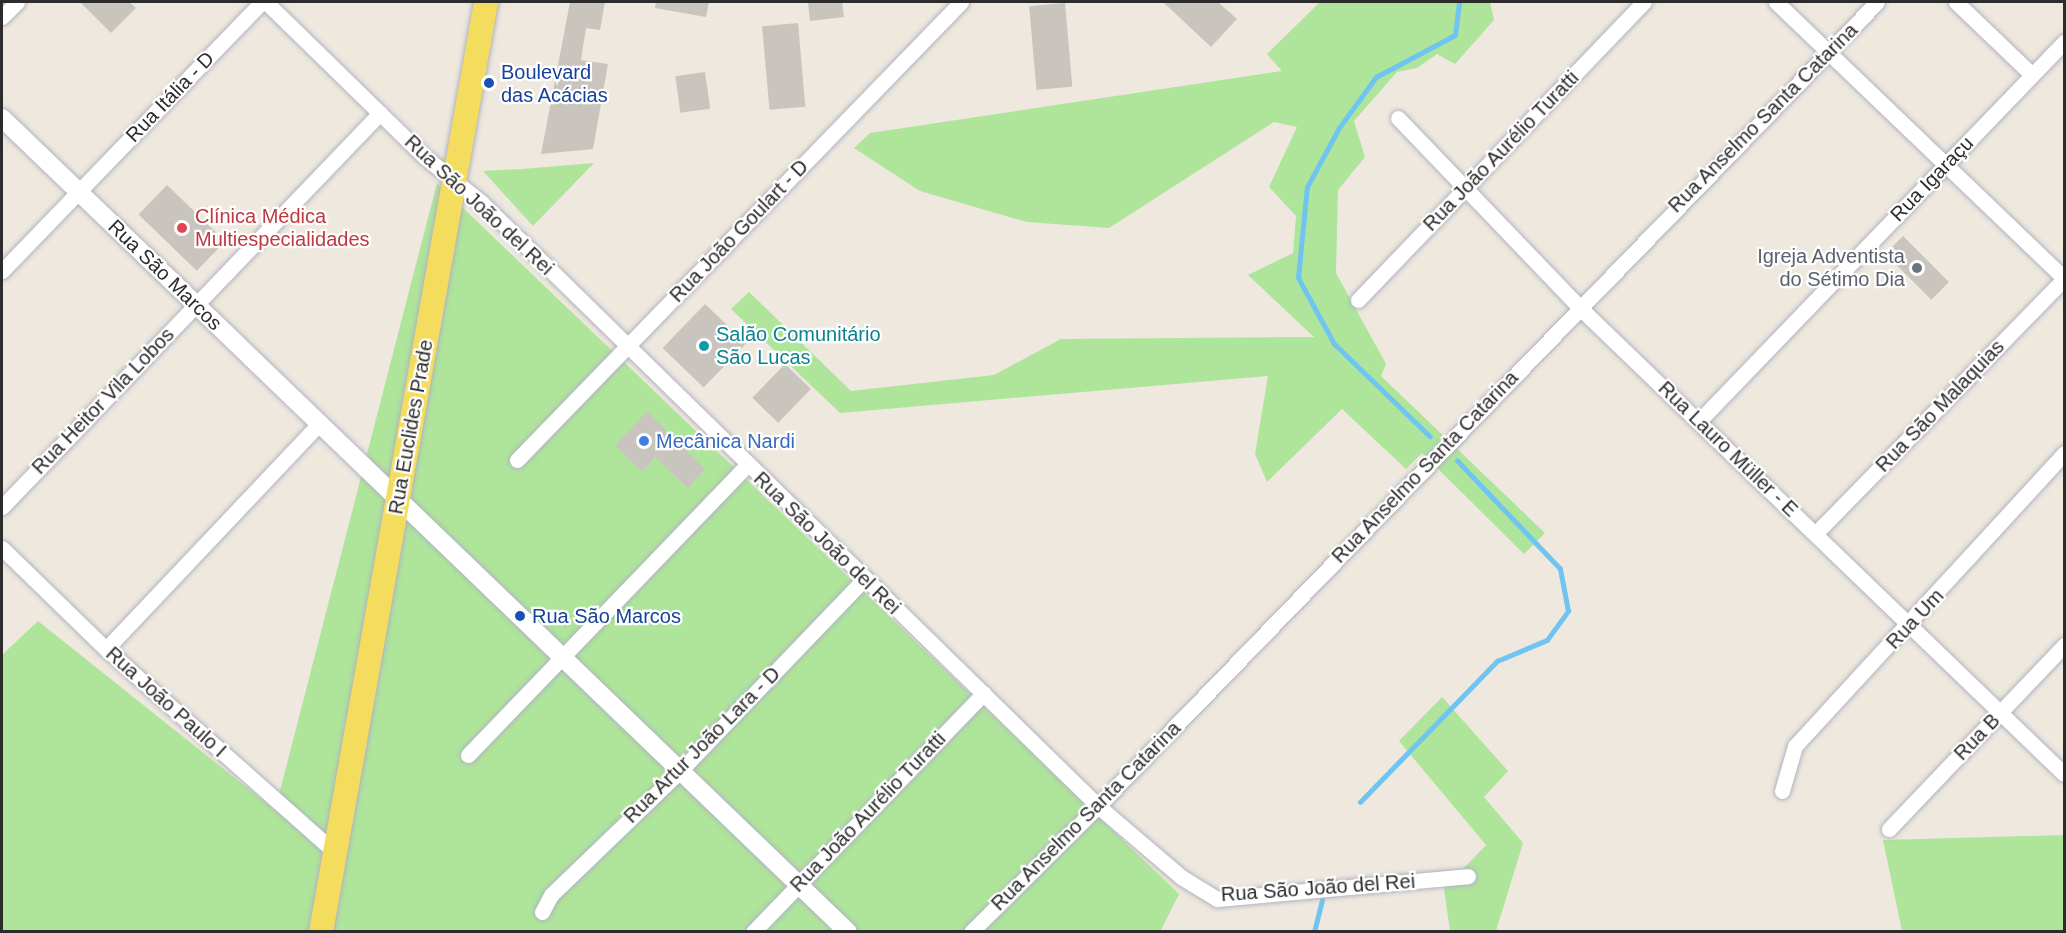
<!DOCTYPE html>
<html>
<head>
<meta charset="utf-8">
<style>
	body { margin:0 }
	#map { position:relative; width:2066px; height:933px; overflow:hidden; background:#eee8de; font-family:Helvetica,sans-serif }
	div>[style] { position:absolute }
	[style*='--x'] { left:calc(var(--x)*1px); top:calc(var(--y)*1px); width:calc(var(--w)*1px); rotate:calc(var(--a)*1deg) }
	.green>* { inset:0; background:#aee59a }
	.stream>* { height:4.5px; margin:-2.25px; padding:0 2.25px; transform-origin:2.25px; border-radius:2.25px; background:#70c4f1 }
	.building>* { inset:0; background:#c9c5be; transform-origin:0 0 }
	.roads { filter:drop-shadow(0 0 2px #b2b3c0) drop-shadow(0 0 2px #b2b3c0) }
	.minor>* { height:15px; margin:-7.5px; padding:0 7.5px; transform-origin:7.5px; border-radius:7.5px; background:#fff }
	.tertiary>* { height:18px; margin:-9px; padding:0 9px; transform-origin:9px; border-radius:9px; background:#fff }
	.primary>* { height:24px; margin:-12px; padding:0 12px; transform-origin:12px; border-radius:12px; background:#f3dc5e }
	.dots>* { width:16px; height:16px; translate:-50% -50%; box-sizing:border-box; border:3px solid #fff; border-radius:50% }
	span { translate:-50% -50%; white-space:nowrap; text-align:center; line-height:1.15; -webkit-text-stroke:4.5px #fff; paint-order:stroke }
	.transit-label { font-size:20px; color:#164399 }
	.left { translate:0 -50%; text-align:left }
	.street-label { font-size:20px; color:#2c2c2c }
	.health-label { font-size:20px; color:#be3a42 }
	.worship-label { font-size:20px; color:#5b616d }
	.right { translate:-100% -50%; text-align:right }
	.culture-label { font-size:20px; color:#0d838f }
	.shop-label { font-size:20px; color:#366cbe }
	.frame { position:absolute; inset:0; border:3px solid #2c2c2c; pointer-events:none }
</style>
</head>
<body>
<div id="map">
	<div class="green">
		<div style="clip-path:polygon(1320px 2px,1490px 2px,1494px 20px,1455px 64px,1437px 54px,1417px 68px,1397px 72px,1354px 121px,1365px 157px,1338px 190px,1336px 273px,1386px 364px,1381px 376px,1545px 533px,1524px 554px,1422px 453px,1406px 469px,1342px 409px,1267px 482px,1255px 454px,1268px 376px,840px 413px,731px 309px,749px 292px,851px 391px,994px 375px,1061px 339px,1314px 337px,1248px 275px,1293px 253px,1296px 216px,1269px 187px,1297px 127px,1274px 122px,1109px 228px,1027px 222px,920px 191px,854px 148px,870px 133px,1282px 71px,1267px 54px)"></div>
		<div style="clip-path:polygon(594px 163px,533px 226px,483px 171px,522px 169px)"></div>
		<div style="clip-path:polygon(437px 183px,1179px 894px,1160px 932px,2px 932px,2px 655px,38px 621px,275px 810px)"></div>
		<div style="clip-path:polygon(1442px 697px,1508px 771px,1484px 797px,1523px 843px,1496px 931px,1450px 931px,1444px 889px,1486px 845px,1399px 741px)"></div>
		<div style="clip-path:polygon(2064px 835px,2064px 931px,1902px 931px,1883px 840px)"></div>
	</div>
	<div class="stream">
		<div style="--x:1430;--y:437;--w:134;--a:-135.9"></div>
		<div style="--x:1334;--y:344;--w:75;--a:-118.6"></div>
		<div style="--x:1298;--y:278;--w:91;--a:-84.4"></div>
		<div style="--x:1307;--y:187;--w:67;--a:-61.5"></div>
		<div style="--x:1339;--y:128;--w:63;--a:-54"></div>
		<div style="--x:1376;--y:77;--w:89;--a:-28"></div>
		<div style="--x:1455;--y:35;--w:33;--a:-83"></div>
		<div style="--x:1360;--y:802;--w:197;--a:-45.8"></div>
		<div style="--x:1497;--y:661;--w:54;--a:-22.8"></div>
		<div style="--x:1547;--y:640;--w:36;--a:-54"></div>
		<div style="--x:1568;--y:611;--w:43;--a:-100.8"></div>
		<div style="--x:1560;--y:569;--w:149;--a:-133.6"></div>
		<div style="--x:1314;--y:932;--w:33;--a:-76"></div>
	</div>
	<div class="building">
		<div style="clip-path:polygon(80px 2px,129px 2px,136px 8px,111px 33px)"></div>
		<div style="clip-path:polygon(570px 2px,605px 2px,600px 30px,586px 28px,581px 60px,608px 64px,593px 149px,541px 154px)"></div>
		<div style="clip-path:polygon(656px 2px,709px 2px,706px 17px,655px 8px)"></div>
		<div style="clip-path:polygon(808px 2px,842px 2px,844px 17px,810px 21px)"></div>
		<div style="clip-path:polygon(1163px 2px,1218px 2px,1237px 19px,1211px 47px)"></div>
		<div style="left:1065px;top:3px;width:84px;height:36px;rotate:85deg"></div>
		<div style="left:798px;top:23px;width:84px;height:36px;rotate:85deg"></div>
		<div style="left:705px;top:72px;width:37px;height:30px;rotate:82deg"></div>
		<div style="left:167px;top:185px;width:81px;height:41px;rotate:44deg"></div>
		<div style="left:1903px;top:236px;width:65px;height:25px;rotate:45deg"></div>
		<div style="left:705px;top:304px;width:57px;height:61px;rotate:44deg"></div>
		<div style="left:785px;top:364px;width:36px;height:47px;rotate:44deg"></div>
		<div style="clip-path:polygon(647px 411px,705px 469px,688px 488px,655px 457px,642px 472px,615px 446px)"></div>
	</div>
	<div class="roads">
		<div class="minor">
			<div style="--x:266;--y:2;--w:222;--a:44.3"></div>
			<div style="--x:425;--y:157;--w:72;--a:38.8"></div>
			<div style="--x:481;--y:202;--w:863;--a:44.39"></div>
			<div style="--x:1098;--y:806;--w:109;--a:40.5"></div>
			<div style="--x:1181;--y:877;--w:42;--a:31.4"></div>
			<div style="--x:1217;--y:899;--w:252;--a:-5.2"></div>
			<div style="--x:1776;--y:2;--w:399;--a:43.8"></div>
			<div style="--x:1956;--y:2;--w:105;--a:43.8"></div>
			<div style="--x:2;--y:17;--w:21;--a:-45"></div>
			<div style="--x:1398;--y:118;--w:262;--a:46.2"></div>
			<div style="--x:1579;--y:307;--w:673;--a:43.92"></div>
			<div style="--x:2;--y:271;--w:374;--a:-46"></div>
			<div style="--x:1358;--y:300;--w:413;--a:-46.2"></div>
			<div style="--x:1699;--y:421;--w:526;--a:-46.08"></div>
			<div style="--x:517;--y:460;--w:638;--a:-45.89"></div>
			<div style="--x:2;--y:507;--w:546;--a:-46.19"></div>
			<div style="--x:1816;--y:533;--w:355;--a:-45.7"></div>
			<div style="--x:2;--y:548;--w:145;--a:44.2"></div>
			<div style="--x:106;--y:649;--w:306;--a:41.6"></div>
			<div style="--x:106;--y:649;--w:311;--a:-46.6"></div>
			<div style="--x:468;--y:755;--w:401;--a:-46.1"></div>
			<div style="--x:1782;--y:791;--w:47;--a:-73.9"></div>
			<div style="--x:1795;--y:746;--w:398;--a:-47.4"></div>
			<div style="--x:1889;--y:829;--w:254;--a:-46.4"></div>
			<div style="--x:542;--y:912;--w:19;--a:-62"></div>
			<div style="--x:551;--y:895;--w:179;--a:-43.9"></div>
			<div style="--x:680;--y:771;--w:266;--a:-46.2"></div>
			<div style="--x:753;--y:932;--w:332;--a:-46"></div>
			<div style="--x:971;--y:932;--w:179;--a:-44.8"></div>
			<div style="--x:1098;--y:806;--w:1119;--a:-45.9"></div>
		</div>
		<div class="tertiary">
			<div style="--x:2;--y:118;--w:1174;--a:43.9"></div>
		</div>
		<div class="primary">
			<div style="--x:321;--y:932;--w:945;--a:-79.94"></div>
		</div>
	</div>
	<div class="dots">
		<div style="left:489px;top:83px;background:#1a4fb4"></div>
		<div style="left:182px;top:228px;background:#e0444e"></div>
		<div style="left:1917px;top:268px;background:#6b7280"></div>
		<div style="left:704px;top:346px;background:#0f9aa8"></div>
		<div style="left:644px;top:441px;background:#3f7fe0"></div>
		<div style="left:520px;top:616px;background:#1a4fb4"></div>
	</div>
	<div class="transit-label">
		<span class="left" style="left:501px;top:84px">Boulevard<br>das Acácias</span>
		<span class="left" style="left:532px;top:616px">Rua São Marcos</span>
	</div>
	<div class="street-label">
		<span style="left:170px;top:97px;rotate:-46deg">Rua Itália - D</span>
		<span style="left:1763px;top:118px;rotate:-45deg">Rua Anselmo Santa Catarina</span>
		<span style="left:1501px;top:151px;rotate:-46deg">Rua João Aurélio Turatti</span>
		<span style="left:1932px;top:179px;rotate:-46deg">Rua Igaraçu</span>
		<span style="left:479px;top:205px;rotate:43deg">Rua São João del Rei</span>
		<span style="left:739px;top:231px;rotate:-46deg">Rua João Goulart - D</span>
		<span style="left:165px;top:275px;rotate:44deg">Rua São Marcos</span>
		<span style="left:103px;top:401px;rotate:-46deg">Rua Heitor Vila Lobos</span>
		<span style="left:1940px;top:406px;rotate:-46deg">Rua São Malaquias</span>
		<span style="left:411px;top:427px;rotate:-80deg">Rua Euclides Prade</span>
		<span style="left:1728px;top:449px;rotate:44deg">Rua Lauro Müller - E</span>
		<span style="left:1425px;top:467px;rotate:-46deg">Rua Anselmo Santa Catarina</span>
		<span style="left:827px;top:543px;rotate:44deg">Rua São João del Rei</span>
		<span style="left:1915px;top:619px;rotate:-47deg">Rua Um</span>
		<span style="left:166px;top:702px;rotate:42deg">Rua João Paulo I</span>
		<span style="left:1977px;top:737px;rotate:-46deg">Rua B</span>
		<span style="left:702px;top:745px;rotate:-45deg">Rua Artur João Lara - D</span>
		<span style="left:868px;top:812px;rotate:-46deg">Rua João Aurélio Turatti</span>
		<span style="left:1086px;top:816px;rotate:-45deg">Rua Anselmo Santa Catarina</span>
		<span style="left:1318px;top:888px;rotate:-4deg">Rua São João del Rei</span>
	</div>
	<div class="health-label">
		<span class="left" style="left:195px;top:228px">Clínica Médica<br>Multiespecialidades</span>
	</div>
	<div class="worship-label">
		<span class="right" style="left:1905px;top:268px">Igreja Adventista<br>do Sétimo Dia</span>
	</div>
	<div class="culture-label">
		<span class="left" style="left:716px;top:346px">Salão Comunitário<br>São Lucas</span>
	</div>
	<div class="shop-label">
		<span class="left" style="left:656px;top:441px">Mecânica Nardi</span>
	</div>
	<div class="frame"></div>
</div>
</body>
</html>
